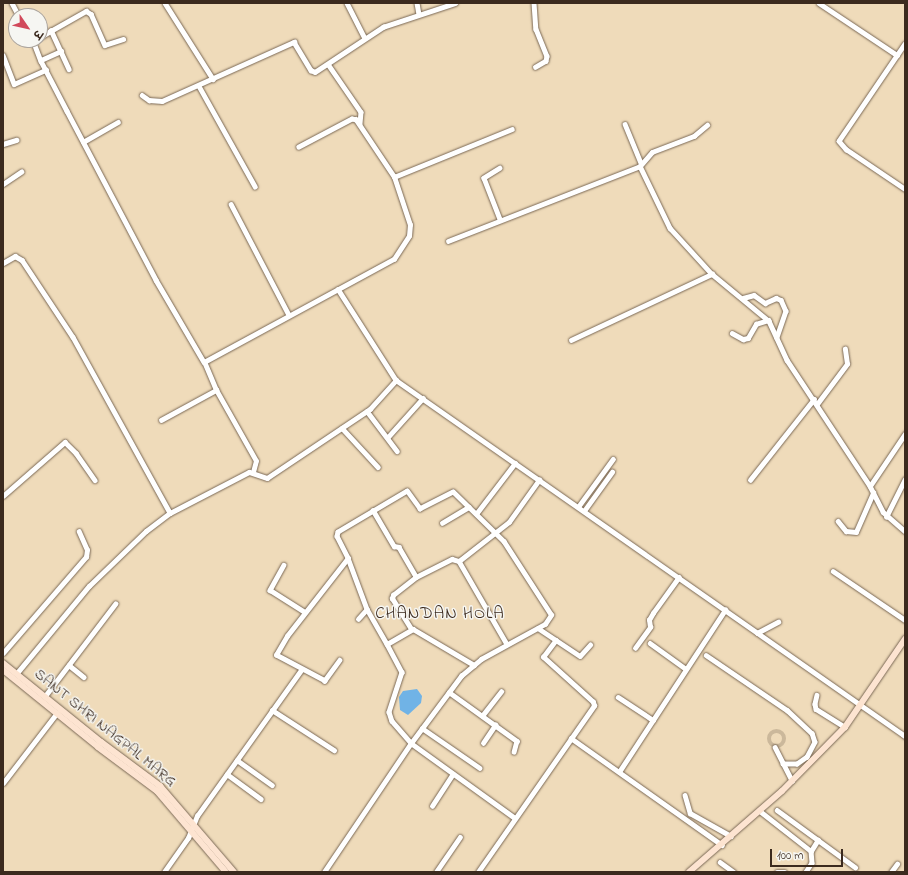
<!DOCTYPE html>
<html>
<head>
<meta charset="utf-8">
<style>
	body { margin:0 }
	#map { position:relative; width:908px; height:875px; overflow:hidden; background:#efdbba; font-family:"Indie Flower","Playpen Sans Deva",sans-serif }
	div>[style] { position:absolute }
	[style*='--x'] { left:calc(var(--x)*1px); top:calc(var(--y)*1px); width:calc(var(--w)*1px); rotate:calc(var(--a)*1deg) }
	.water>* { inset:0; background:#70b3e6 }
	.street-tunnel>* { height:4.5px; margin-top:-2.25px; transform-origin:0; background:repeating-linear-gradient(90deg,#cbb89b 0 4.5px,transparent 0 6.5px) }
	.street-tunnel>.ring { margin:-2.25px; padding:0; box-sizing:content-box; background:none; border:4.5px solid #cbb89b; border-radius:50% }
	.roads { filter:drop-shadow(0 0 1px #7a6855) drop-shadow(0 0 1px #7a6855) }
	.street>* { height:4.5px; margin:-2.25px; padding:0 2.25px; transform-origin:2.25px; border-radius:2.25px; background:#fff }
	.secondary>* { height:6px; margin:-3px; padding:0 3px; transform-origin:3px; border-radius:3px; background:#fde4d1 }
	span { translate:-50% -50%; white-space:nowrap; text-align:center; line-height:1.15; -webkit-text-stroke:3px #f6f6f2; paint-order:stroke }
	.street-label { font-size:16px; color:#3b2a1e }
	.neighbourhood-label { font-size:17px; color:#3b2a1e; letter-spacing:1px }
	.frame { position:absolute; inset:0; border:4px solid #3b2a1e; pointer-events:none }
	.north { position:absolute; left:8px; top:8px; width:40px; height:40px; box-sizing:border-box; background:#f6f6f2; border:1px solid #aba49d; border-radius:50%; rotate:124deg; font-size:11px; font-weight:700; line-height:16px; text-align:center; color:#3b2a1e }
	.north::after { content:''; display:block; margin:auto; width:14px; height:18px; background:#d1495b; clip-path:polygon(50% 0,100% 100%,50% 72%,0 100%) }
	.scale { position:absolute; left:770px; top:849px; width:73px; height:18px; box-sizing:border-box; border:2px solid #3b2a1e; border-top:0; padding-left:5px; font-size:12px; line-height:14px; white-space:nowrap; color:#3b2a1e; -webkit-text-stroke:3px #f6f6f2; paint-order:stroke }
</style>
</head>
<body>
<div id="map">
	<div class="water">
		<div style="clip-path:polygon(417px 689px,422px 696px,421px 703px,408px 715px,400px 710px,399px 697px,403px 691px)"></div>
	</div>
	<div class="street-tunnel">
		<div class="ring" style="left:769px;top:731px;width:11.5px;height:11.5px"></div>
	</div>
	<div class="roads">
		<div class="street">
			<div style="--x:12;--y:3;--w:15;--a:62"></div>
			<div style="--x:165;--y:3;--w:90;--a:57.7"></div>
			<div style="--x:347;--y:3;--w:39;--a:63"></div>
			<div style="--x:417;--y:3;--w:11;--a:80"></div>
			<div style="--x:534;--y:3;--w:26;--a:86"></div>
			<div style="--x:536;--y:29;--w:29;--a:68"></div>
			<div style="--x:547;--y:56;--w:5;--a:101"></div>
			<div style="--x:546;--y:61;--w:12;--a:149"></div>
			<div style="--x:819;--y:3;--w:94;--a:33.7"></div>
			<div style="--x:51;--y:30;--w:43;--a:65.2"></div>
			<div style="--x:40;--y:37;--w:53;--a:-29.5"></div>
			<div style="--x:86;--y:11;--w:6;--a:31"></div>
			<div style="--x:91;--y:14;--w:34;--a:66"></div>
			<div style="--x:105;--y:45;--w:19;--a:-18"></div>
			<div style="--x:35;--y:40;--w:3;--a:108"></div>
			<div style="--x:34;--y:43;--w:19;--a:69"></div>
			<div style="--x:41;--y:61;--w:56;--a:62.5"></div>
			<div style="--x:67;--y:111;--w:191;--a:62.2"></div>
			<div style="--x:156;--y:280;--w:95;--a:59.7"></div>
			<div style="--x:905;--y:44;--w:117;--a:124.2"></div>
			<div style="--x:839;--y:141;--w:11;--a:49"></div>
			<div style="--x:846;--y:149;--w:71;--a:34.1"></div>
			<div style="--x:3;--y:55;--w:31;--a:69"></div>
			<div style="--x:14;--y:84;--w:35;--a:-24"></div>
			<div style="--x:41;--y:60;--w:22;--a:-24"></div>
			<div style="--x:328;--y:64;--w:58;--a:55.5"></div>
			<div style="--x:361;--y:112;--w:12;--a:95"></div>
			<div style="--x:199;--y:86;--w:115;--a:60.8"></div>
			<div style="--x:142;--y:95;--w:9;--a:36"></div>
			<div style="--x:149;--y:100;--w:13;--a:4"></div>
			<div style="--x:162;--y:101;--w:145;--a:-24.1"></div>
			<div style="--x:294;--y:42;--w:33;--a:59"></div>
			<div style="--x:311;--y:70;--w:4;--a:27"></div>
			<div style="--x:315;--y:72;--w:82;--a:-33.5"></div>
			<div style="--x:383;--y:27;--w:76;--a:-18.4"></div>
			<div style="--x:625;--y:124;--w:42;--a:67.7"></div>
			<div style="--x:83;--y:142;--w:40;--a:-29.7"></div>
			<div style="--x:3;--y:144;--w:14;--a:-17"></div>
			<div style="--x:640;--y:166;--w:18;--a:-49"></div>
			<div style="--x:652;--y:152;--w:45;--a:-20.9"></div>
			<div style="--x:694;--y:136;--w:17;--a:-40"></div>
			<div style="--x:500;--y:168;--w:19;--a:148"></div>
			<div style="--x:484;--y:178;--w:44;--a:68.7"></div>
			<div style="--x:394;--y:177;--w:127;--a:-22.1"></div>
			<div style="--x:3;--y:184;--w:22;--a:-34"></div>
			<div style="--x:231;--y:204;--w:125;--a:62.4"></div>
			<div style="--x:448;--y:241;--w:206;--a:-21.3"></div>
			<div style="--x:640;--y:166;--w:69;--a:64.2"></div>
			<div style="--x:670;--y:228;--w:62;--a:47.6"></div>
			<div style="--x:712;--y:274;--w:74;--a:39.5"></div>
			<div style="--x:769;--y:321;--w:43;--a:65.2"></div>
			<div style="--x:787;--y:360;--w:151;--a:56.6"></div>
			<div style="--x:870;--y:486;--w:29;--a:63"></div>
			<div style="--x:883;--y:512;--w:29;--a:41"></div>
			<div style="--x:3;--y:263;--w:14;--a:-30"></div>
			<div style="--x:15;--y:256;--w:8;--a:30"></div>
			<div style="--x:22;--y:260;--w:92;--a:56.5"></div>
			<div style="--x:73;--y:337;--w:201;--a:61.1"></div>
			<div style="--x:338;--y:289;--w:108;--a:57.5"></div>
			<div style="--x:743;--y:298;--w:11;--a:-15"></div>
			<div style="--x:754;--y:295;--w:14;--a:36"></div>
			<div style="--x:765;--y:303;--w:12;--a:-24"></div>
			<div style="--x:776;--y:298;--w:5;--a:22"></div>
			<div style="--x:781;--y:300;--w:12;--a:66"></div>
			<div style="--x:786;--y:311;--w:28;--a:109"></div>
			<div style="--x:732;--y:333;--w:13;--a:29"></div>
			<div style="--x:743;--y:339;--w:5;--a:-11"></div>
			<div style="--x:748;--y:338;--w:16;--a:-60"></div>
			<div style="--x:756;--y:324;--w:13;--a:-18"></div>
			<div style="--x:571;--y:340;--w:156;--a:-25.1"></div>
			<div style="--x:817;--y:404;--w:50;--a:-53.1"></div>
			<div style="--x:847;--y:364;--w:15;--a:-98"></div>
			<div style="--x:367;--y:411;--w:50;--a:53.1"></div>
			<div style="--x:161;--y:420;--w:63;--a:-28.6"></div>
			<div style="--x:342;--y:428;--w:53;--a:47.3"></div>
			<div style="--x:388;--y:437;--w:52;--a:-48.1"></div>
			<div style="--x:253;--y:472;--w:11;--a:-75"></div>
			<div style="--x:256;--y:461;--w:81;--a:-119.4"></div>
			<div style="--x:216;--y:390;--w:30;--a:-113"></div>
			<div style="--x:204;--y:362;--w:216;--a:-28.5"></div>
			<div style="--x:394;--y:259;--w:27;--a:-57"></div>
			<div style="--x:409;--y:236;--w:11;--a:-85"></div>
			<div style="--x:410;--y:225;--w:51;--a:-108.4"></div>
			<div style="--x:394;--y:177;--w:69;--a:-123.7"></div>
			<div style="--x:356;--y:120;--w:4;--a:-166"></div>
			<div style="--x:352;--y:119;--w:60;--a:152.2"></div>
			<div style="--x:750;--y:480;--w:103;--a:-51.7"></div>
			<div style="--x:870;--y:486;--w:63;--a:-56.1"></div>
			<div style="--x:3;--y:496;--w:82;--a:-41.1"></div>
			<div style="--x:65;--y:442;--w:16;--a:45"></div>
			<div style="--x:76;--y:453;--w:33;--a:55"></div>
			<div style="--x:578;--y:507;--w:59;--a:-53.9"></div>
			<div style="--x:373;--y:510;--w:42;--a:59.7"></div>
			<div style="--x:394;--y:546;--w:5;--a:11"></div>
			<div style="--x:399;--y:547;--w:34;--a:60"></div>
			<div style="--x:584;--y:511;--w:48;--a:-54.3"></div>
			<div style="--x:476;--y:514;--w:64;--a:-52.6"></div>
			<div style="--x:886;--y:517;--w:42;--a:-63.4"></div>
			<div style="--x:838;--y:521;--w:13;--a:51"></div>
			<div style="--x:846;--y:531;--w:10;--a:6"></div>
			<div style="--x:856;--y:532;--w:43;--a:-66.4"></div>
			<div style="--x:442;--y:523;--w:31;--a:-31"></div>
			<div style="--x:459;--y:561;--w:63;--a:-38"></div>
			<div style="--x:509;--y:522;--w:52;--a:-54.5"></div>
			<div style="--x:284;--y:565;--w:29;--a:119"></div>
			<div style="--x:270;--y:590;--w:41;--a:32.2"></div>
			<div style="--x:833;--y:571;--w:87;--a:34.2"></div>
			<div style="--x:358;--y:619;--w:13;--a:-48"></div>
			<div style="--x:538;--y:628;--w:50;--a:33.7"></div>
			<div style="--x:580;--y:656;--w:15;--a:-48"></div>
			<div style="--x:411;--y:629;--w:36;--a:-122"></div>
			<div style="--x:392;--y:599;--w:4;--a:-76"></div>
			<div style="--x:393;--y:595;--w:29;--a:-38"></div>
			<div style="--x:416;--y:577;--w:40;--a:-26.6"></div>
			<div style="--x:452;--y:559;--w:7;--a:16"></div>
			<div style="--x:459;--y:561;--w:96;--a:60"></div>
			<div style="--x:757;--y:633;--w:24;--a:-28"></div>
			<div style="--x:650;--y:643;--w:44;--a:35.8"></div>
			<div style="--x:387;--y:644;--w:32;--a:62"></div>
			<div style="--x:402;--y:672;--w:42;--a:108"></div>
			<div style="--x:389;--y:712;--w:9;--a:72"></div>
			<div style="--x:392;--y:721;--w:29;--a:49"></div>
			<div style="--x:411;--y:743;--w:128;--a:35.8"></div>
			<div style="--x:635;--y:648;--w:26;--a:-54"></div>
			<div style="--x:650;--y:627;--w:7;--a:-98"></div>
			<div style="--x:649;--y:620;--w:8;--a:-60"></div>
			<div style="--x:653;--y:613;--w:44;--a:-54.2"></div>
			<div style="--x:3;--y:653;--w:127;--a:-49.2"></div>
			<div style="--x:86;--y:557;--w:7;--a:-82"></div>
			<div style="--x:87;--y:550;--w:20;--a:-114"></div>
			<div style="--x:706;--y:655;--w:98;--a:34.2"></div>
			<div style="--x:787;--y:710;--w:34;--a:43"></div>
			<div style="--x:812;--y:733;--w:9;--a:72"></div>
			<div style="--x:815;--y:742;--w:17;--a:118"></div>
			<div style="--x:807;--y:757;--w:12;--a:145"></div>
			<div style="--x:797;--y:764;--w:14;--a:180"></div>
			<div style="--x:340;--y:660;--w:26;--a:126"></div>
			<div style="--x:325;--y:681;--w:55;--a:-152"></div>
			<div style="--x:276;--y:655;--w:22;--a:-60"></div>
			<div style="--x:287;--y:636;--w:99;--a:-52"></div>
			<div style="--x:348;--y:558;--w:54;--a:69.6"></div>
			<div style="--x:367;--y:609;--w:40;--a:60.3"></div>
			<div style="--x:387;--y:644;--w:30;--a:-30"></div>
			<div style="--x:413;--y:629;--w:71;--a:30.5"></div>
			<div style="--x:69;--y:665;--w:19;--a:39"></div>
			<div style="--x:17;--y:673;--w:113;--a:-50.4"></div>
			<div style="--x:89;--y:586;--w:79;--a:-44"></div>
			<div style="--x:146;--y:531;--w:30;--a:-37"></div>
			<div style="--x:170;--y:513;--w:89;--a:-27.4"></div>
			<div style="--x:249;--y:472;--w:19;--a:18"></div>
			<div style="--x:267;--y:478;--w:124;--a:-33.8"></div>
			<div style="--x:370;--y:409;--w:39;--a:-48"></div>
			<div style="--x:396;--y:380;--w:621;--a:34.97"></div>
			<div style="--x:449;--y:692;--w:84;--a:35.8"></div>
			<div style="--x:517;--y:741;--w:11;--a:105"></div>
			<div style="--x:817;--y:695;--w:9;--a:103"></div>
			<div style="--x:815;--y:704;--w:5;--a:79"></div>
			<div style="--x:816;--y:709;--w:34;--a:32"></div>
			<div style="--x:45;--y:696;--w:116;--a:-52.7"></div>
			<div style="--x:618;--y:697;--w:42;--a:33.3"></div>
			<div style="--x:272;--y:710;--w:74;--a:32.8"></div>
			<div style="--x:482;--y:716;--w:31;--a:-52"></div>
			<div style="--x:422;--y:728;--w:70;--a:34.6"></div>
			<div style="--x:571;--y:738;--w:185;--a:35.3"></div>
			<div style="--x:483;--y:743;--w:22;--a:-56"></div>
			<div style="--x:775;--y:747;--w:38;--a:63"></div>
			<div style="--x:237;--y:760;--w:43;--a:35.5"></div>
			<div style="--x:619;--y:772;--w:194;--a:-56.8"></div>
			<div style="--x:227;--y:774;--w:42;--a:36.3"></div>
			<div style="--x:3;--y:783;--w:88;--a:-52.4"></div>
			<div style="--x:685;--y:795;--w:19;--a:74"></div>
			<div style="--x:690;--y:813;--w:47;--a:29.3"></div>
			<div style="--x:432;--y:806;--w:38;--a:-57"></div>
			<div style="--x:777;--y:810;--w:97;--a:36.2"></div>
			<div style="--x:760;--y:811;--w:65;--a:38.1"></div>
			<div style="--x:811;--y:851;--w:12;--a:85"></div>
			<div style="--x:812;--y:863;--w:11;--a:124"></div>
			<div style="--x:811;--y:851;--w:13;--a:-58"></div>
			<div style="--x:720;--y:862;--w:17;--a:36"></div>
			<div style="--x:164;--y:872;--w:42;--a:-54.8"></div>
			<div style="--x:188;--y:838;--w:24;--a:-68"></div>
			<div style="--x:197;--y:816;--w:179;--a:-54.5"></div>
			<div style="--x:324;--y:872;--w:156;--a:-56"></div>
			<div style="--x:411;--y:743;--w:84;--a:-53.3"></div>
			<div style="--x:461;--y:676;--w:26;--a:-40"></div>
			<div style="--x:481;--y:659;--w:73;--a:-28.7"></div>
			<div style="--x:545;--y:624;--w:11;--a:-56"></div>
			<div style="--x:551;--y:615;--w:87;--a:-122.8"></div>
			<div style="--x:504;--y:542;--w:71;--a:-135.6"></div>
			<div style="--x:453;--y:492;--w:37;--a:153"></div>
			<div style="--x:420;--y:509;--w:22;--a:-126"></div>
			<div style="--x:407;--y:491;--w:80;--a:149.3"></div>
			<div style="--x:338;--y:532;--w:4;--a:104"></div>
			<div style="--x:337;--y:536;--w:25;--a:63"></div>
			<div style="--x:436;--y:872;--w:42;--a:-55.6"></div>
			<div style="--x:478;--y:872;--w:203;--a:-55.1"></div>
			<div style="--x:594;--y:706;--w:4;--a:-104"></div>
			<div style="--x:593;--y:702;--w:67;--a:-138"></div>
			<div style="--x:543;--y:657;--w:21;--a:-53"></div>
			<div style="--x:777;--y:872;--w:8;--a:0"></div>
			<div style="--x:891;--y:872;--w:10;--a:-53"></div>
		</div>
		<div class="secondary">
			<div style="--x:3;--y:663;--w:126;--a:38.9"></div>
			<div style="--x:101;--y:742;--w:74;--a:36.7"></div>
			<div style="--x:160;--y:786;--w:113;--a:49.3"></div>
			<div style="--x:3;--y:670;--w:122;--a:39"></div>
			<div style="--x:98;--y:747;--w:74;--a:36.7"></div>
			<div style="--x:157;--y:791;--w:106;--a:49.6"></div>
			<div style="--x:689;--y:872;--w:123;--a:-41.1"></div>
			<div style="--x:782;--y:791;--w:90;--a:-45.5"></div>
			<div style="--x:845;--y:727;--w:107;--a:-55.7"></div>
		</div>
	</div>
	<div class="street-label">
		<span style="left:105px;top:728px;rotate:39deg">SANT SHRI NAGPAL MARG</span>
	</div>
	<div class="neighbourhood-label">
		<span style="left:440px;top:614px">CHANDAN HOLA</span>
	</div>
	<div class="frame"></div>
	<div class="north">उ</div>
	<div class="scale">100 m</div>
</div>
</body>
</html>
